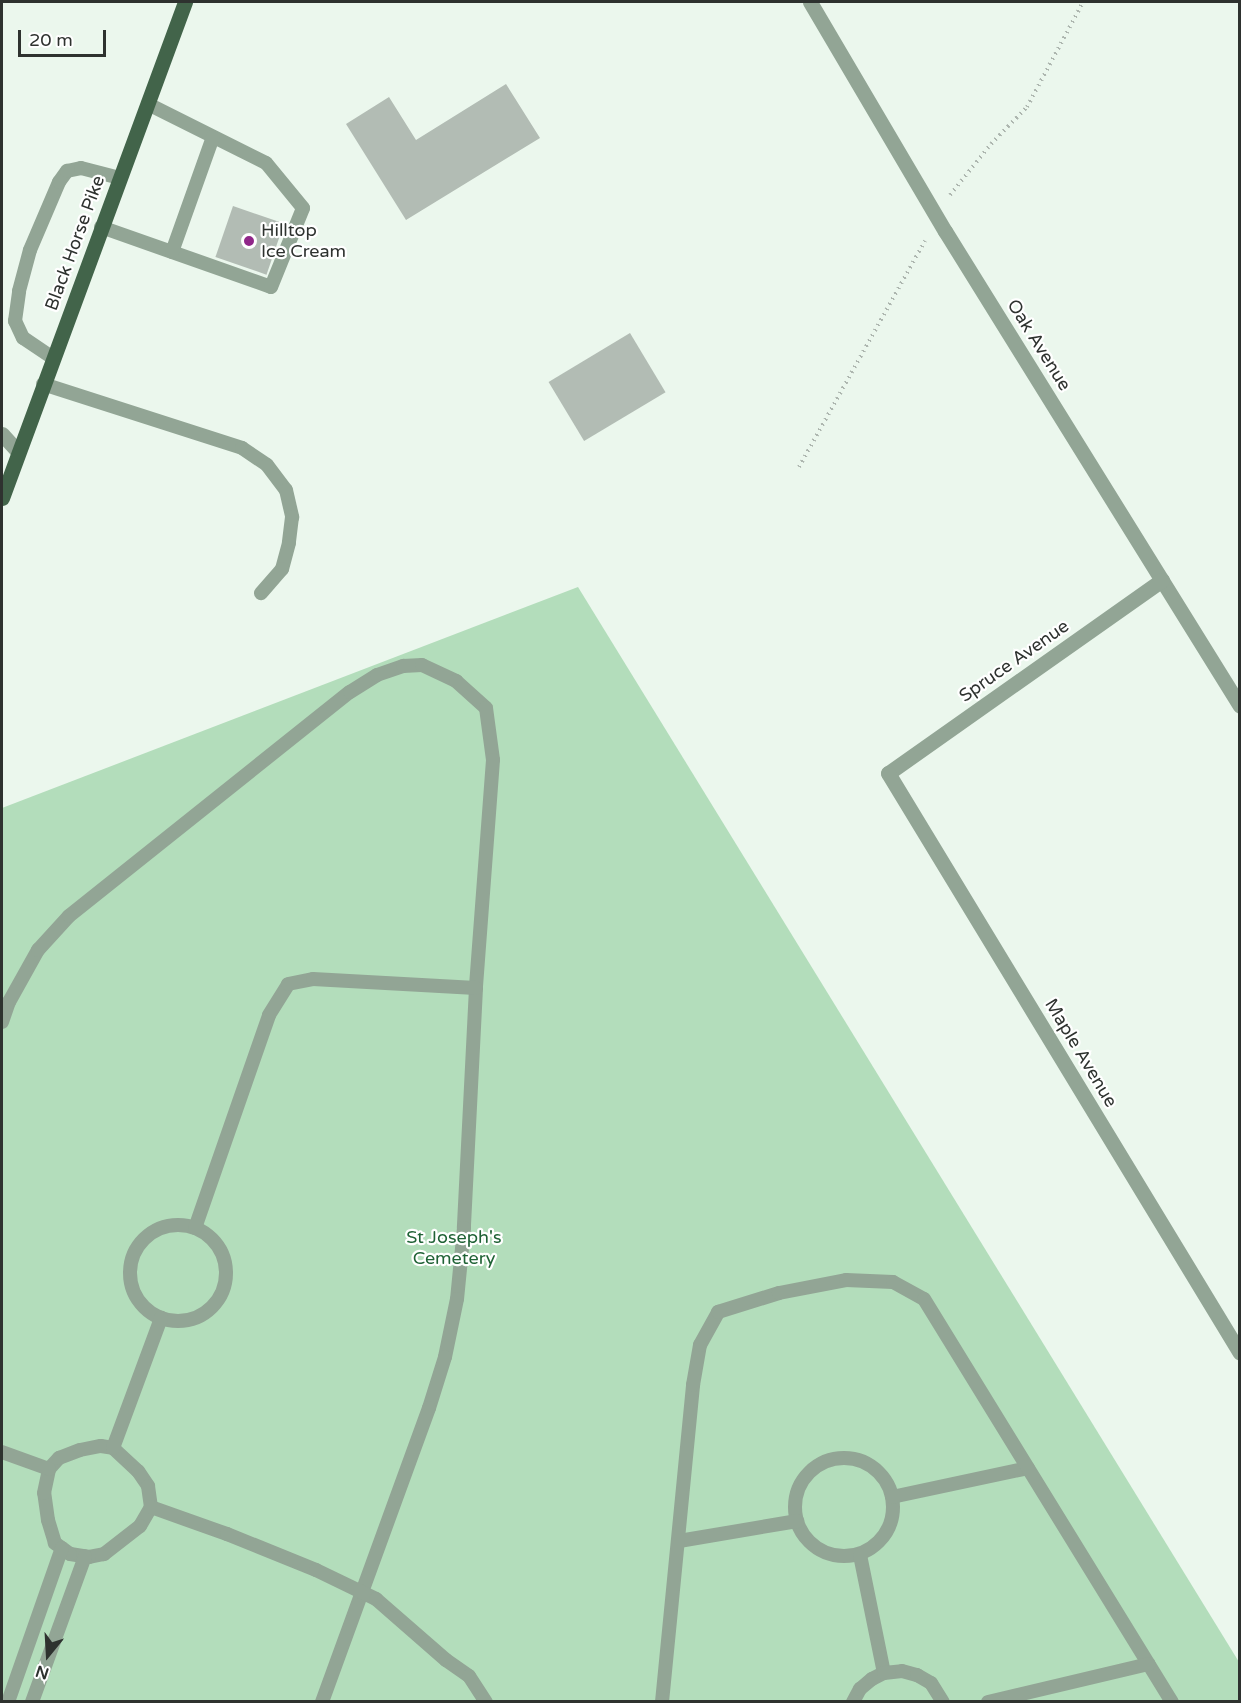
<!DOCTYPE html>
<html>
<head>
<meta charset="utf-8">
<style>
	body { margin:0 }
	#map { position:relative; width:1241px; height:1703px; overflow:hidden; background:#ebf7ed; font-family:"Varela Round",sans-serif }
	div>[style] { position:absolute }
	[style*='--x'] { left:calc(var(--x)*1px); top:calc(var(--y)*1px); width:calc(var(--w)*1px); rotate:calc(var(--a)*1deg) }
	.green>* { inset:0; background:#b3ddbb }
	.building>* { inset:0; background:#b2bcb4; transform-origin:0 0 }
	.path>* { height:4px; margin-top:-2px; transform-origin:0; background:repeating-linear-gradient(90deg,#adb6af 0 1.5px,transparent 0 6px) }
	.service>* { height:14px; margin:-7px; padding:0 7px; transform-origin:7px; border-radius:7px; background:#92a595 }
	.service>.ring { margin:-7px; padding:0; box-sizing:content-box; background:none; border:14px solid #92a595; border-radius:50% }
	.minor>* { height:15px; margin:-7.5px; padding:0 7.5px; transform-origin:7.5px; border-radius:7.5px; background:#92a595 }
	.primary>* { height:15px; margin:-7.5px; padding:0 7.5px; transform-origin:7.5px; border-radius:7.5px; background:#42644a }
	.dots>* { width:16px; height:16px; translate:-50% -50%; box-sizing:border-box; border:3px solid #fff; border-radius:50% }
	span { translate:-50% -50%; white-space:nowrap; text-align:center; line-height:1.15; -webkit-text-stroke:4.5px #fff; paint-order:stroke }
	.poi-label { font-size:18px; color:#2e322f }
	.left { translate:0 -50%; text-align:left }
	.street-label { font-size:18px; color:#2e322f }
	.park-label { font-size:18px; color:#1f6235 }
	.frame { position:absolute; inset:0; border:3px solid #2e322f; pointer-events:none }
	.north { position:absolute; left:18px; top:1625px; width:60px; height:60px; -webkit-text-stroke:4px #fff; paint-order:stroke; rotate:198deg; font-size:16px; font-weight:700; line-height:24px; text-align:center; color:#2e322f }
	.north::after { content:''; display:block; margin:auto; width:21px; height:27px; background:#2e322f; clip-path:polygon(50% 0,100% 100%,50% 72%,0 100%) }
	.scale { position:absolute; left:18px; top:30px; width:88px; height:27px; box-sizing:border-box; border:3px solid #2e322f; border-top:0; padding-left:8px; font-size:18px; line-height:21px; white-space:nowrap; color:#2e322f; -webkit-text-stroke:4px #fff; paint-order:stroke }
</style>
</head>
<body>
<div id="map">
	<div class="green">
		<div style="clip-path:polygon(578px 587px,1239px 1662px,1239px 1701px,2px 1702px,2px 808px)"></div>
	</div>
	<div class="building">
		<div style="clip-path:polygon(506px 84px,540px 138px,406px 220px,346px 124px,389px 97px,416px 140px)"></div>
		<div style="left:233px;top:206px;width:54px;height:54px;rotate:19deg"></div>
		<div style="left:630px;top:333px;width:69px;height:95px;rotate:59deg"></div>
	</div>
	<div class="path">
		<div style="--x:950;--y:195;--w:65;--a:-51.2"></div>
		<div style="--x:991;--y:144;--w:52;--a:-45.8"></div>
		<div style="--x:1027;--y:107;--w:119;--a:-61.9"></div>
		<div style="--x:799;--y:467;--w:259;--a:-60.9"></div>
	</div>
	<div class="service">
		<div style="--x:101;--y:227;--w:180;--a:19.4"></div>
		<div style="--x:271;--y:287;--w:85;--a:-67.9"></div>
		<div style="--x:303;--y:208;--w:58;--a:-129.4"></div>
		<div style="--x:266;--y:163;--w:132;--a:-153.4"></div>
		<div style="--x:172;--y:252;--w:122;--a:-70.4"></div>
		<div style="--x:53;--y:358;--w:36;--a:-146"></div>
		<div style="--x:23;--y:338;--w:19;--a:-115"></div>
		<div style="--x:15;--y:321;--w:30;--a:-82"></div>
		<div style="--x:19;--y:291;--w:42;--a:-75"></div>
		<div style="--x:30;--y:250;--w:74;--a:-66.9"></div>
		<div style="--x:59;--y:182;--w:14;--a:-54"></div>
		<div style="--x:67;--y:171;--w:14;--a:-12"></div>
		<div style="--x:81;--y:168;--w:40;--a:14.4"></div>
		<div style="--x:43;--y:384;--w:209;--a:17.8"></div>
		<div style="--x:242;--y:448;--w:30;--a:34"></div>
		<div style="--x:267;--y:465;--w:31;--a:53"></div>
		<div style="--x:286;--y:490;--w:28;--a:77"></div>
		<div style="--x:292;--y:517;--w:26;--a:97"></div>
		<div style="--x:289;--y:543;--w:27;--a:105"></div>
		<div style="--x:282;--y:569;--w:32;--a:131"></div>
		<div style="--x:2;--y:1022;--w:21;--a:-71"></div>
		<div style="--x:9;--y:1002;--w:60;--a:-60.9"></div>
		<div style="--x:38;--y:950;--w:46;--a:-47.6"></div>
		<div style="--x:69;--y:916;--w:359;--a:-38.6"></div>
		<div style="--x:350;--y:692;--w:32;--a:-32"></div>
		<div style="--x:377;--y:675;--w:28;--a:-19"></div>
		<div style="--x:403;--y:666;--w:19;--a:-3"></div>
		<div style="--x:422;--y:665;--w:38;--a:25"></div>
		<div style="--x:456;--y:681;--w:40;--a:42"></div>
		<div style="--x:486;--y:708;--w:52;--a:82.3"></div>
		<div style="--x:493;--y:760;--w:229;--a:94.3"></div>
		<div style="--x:476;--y:988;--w:240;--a:92.9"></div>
		<div style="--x:464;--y:1228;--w:71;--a:95.6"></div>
		<div style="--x:457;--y:1299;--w:59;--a:101.7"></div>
		<div style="--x:445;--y:1357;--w:53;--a:107.4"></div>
		<div style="--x:429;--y:1408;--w:313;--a:110"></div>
		<div class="ring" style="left:130px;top:1225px;width:82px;height:82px"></div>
		<div style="--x:195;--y:1228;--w:225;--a:-70.8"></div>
		<div style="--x:269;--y:1015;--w:36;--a:-58"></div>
		<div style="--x:288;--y:984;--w:25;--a:-11"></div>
		<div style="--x:313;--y:979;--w:163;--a:3.2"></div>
		<div style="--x:101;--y:1446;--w:12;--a:9"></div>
		<div style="--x:113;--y:1448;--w:34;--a:43"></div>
		<div style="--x:138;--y:1471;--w:18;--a:56"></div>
		<div style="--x:148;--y:1486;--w:21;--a:82"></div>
		<div style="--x:151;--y:1507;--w:22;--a:120"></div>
		<div style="--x:140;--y:1526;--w:46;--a:142.1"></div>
		<div style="--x:104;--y:1554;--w:15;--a:169"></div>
		<div style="--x:89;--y:1557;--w:19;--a:-171"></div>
		<div style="--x:70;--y:1554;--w:19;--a:-144"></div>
		<div style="--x:55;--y:1543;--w:24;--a:-107"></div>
		<div style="--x:48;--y:1520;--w:27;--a:-98"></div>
		<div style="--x:44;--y:1493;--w:25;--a:-78"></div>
		<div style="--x:49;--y:1469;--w:15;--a:-48"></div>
		<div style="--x:59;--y:1458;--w:22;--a:-21"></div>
		<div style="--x:80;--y:1450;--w:21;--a:-11"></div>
		<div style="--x:113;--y:1448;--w:139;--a:-69.7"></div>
		<div style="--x:2;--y:1452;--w:50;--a:19.9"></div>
		<div class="ring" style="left:795px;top:1458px;width:84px;height:84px"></div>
		<div style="--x:892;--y:1497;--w:139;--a:-12"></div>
		<div style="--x:151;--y:1507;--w:81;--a:19.6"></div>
		<div style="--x:227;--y:1534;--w:96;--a:22"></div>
		<div style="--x:316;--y:1570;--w:67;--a:25.8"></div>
		<div style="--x:376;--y:1599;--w:93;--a:41.1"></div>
		<div style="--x:446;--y:1660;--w:28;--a:35"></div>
		<div style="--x:469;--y:1676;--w:31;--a:57"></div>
		<div style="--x:679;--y:1541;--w:120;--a:-9.6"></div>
		<div style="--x:860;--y:1555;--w:120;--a:78.5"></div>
		<div style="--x:8;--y:1702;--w:163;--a:-70.7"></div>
		<div style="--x:32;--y:1702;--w:155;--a:-70"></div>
		<div style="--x:662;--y:1702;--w:319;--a:-84.4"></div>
		<div style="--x:693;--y:1385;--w:41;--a:-80.1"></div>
		<div style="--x:700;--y:1345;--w:38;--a:-61"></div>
		<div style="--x:718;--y:1312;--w:64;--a:-17.3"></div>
		<div style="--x:779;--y:1293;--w:68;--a:-11"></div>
		<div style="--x:846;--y:1280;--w:47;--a:2.4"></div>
		<div style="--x:893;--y:1282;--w:35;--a:29"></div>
		<div style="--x:924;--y:1299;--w:473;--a:58.4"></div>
		<div style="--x:853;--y:1702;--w:15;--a:-62"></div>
		<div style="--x:860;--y:1689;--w:16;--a:-40"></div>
		<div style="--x:872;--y:1679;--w:13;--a:-27"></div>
		<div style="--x:884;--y:1673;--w:18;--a:-6"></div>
		<div style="--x:902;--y:1671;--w:16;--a:15"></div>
		<div style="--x:917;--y:1675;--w:16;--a:30"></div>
		<div style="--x:931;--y:1683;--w:22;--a:58"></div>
		<div style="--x:988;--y:1702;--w:165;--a:-13.3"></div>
	</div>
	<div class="minor">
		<div style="--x:810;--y:2;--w:266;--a:59.5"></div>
		<div style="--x:945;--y:231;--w:559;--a:58.16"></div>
		<div style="--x:2;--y:434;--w:24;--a:48"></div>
		<div style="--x:1162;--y:580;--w:335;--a:144.8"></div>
		<div style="--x:888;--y:773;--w:678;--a:58.75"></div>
	</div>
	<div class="primary">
		<div style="--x:2;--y:498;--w:529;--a:-69.75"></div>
	</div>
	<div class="dots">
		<div style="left:249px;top:241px;background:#902689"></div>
	</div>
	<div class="poi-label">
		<span class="left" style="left:261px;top:241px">Hilltop<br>Ice Cream</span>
	</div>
	<div class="street-label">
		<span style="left:75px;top:243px;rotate:-70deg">Black Horse Pike</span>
		<span style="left:1039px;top:345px;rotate:58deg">Oak Avenue</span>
		<span style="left:1014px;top:661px;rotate:-35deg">Spruce Avenue</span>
		<span style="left:1081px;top:1053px;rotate:59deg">Maple Avenue</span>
	</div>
	<div class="park-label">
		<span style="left:454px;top:1248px">St Joseph's<br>Cemetery</span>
	</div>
	<div class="frame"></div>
	<div class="north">N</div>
	<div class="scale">20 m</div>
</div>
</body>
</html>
